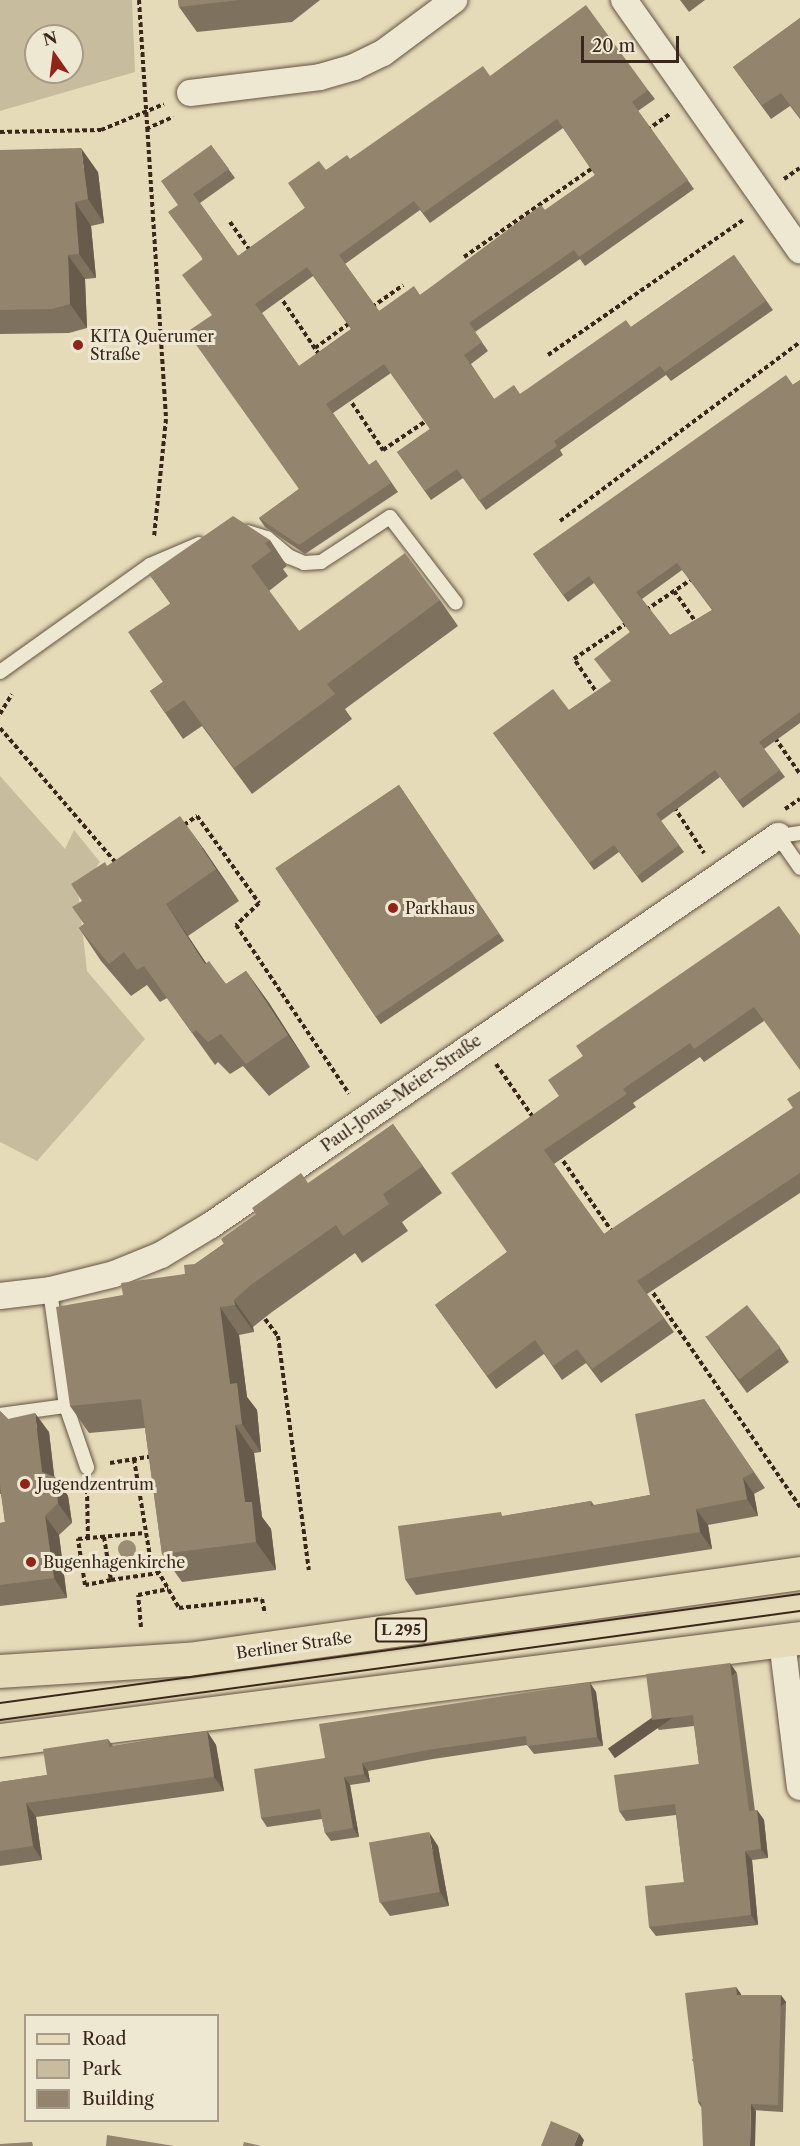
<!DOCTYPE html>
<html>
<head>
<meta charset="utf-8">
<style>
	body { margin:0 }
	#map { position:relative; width:800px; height:2146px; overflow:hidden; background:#e5dbb9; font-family:"Libre Caslon Text",serif }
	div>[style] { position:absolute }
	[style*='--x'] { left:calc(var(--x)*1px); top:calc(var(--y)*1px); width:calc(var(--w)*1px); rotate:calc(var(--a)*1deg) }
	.green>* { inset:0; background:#c8bc9e }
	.path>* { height:4px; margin-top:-2px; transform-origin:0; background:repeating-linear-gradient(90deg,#3a261a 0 4.5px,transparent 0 7.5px) }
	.roads { filter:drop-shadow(0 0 2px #655342) drop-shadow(0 0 2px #655342) }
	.lane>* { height:14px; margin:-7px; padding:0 7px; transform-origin:7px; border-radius:7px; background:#eee8d2 }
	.street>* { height:26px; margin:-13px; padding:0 13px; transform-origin:13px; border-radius:13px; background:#eee8d2 }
	.primary>* { height:33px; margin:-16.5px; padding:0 16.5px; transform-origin:16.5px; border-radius:16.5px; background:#e5dbb9 }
	.tram>* { height:1.5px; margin:-0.75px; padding:0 0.75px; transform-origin:0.75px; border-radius:0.75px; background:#3a261a }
	.trees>* { width:18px; height:18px; margin:-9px; border-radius:50%; background:#9b8c74 }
	.wall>* { inset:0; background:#7e725e; transform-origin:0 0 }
	.shaded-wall>* { inset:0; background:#675c4c; transform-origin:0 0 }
	.building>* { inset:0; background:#93846d; transform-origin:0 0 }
	.dots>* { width:16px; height:16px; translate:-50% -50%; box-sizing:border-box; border:3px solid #eee8d2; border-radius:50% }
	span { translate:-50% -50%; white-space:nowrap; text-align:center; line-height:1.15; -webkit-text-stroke:6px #eee8d2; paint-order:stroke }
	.shield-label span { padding:2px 4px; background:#eee8d2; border:2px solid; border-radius:4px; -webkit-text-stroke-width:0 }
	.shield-label { font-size:15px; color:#3a261a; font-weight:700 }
	.poi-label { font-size:16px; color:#3a261a }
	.left { translate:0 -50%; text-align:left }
	.street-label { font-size:16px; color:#3a261a }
	.legend { position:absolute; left:24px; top:2014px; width:195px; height:108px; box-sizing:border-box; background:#eee8d2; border:2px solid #a69a88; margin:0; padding:8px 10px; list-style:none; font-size:18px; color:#3a261a }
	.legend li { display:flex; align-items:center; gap:12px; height:30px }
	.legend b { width:30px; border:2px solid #a69a88 }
	.north { position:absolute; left:24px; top:24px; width:60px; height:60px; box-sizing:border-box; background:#eee8d2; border:2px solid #a69a88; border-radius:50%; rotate:346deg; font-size:16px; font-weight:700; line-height:24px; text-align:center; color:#3a261a }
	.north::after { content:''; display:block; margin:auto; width:21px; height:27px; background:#8f2418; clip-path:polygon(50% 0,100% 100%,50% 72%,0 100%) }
	.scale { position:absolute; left:581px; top:36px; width:98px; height:27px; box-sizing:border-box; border:3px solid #3a261a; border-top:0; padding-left:8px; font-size:18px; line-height:21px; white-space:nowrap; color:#3a261a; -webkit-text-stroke:4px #eee8d2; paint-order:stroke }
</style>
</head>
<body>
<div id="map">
	<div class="green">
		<div style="clip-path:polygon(evenodd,0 0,132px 0,135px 72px,0 111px,0 0,36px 36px,72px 36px,72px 72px,36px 72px,36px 36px)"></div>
		<div style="clip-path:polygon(0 776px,65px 849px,74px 830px,100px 862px,78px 891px,87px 971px,145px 1039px,37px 1161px,0 1142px)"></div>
	</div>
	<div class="path">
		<div style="--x:139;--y:0;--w:420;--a:86.3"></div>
		<div style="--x:166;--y:419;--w:119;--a:95.8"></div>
		<div style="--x:146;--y:129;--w:30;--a:-24"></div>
		<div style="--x:647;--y:130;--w:28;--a:-35"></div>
		<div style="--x:0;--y:132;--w:101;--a:-1.1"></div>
		<div style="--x:101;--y:130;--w:68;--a:-22.4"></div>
		<div style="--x:784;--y:179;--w:19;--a:-35"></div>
		<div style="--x:230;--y:222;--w:35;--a:55"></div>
		<div style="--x:464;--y:257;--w:158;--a:-34.7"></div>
		<div style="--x:279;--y:295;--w:73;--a:56.1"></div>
		<div style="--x:372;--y:307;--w:38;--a:-35"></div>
		<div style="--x:315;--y:348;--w:44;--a:-35.8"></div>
		<div style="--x:548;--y:355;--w:237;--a:-34.7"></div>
		<div style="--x:348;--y:397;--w:64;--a:56.6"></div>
		<div style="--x:383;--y:450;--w:55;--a:-34"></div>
		<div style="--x:560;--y:521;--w:299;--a:-36.7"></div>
		<div style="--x:674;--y:591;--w:39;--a:55"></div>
		<div style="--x:646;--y:610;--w:55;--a:-34"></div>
		<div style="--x:599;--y:696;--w:45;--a:-124"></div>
		<div style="--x:574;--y:659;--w:65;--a:-34.4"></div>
		<div style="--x:0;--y:714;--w:23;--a:-59"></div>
		<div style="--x:0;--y:728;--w:179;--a:49.3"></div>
		<div style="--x:775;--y:738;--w:44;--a:55.2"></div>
		<div style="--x:674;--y:807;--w:55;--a:56.9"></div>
		<div style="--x:785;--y:809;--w:18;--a:-34"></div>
		<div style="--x:184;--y:825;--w:16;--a:-35"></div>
		<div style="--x:197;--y:816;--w:107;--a:54.5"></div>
		<div style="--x:259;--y:903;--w:32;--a:136"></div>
		<div style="--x:236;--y:925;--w:203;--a:56.2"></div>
		<div style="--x:496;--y:1064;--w:68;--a:55.1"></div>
		<div style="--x:559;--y:1155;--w:95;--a:55.3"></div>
		<div style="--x:649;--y:1287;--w:267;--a:55.5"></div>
		<div style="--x:265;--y:1319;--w:21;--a:53"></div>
		<div style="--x:278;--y:1336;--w:236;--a:82.5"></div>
		<div style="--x:134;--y:1459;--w:99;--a:80.7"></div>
		<div style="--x:150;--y:1557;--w:59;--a:60.4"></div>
		<div style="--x:179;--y:1608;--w:83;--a:-6.2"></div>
		<div style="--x:262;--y:1599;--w:15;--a:79"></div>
		<div style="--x:110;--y:1463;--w:44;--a:-9.2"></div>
		<div style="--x:87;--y:1489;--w:50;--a:88.9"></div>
		<div style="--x:104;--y:1537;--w:44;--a:80.8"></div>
		<div style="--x:111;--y:1580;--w:48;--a:-8.5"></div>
		<div style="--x:111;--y:1580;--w:26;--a:169"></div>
		<div style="--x:85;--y:1585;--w:47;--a:-98.7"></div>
		<div style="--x:78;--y:1539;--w:67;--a:-5.1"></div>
		<div style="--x:141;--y:1627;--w:32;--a:-95"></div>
		<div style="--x:138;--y:1595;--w:31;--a:-11"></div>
	</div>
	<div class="roads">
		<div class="lane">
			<div style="--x:247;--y:532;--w:21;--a:17"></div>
			<div style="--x:267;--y:538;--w:30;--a:40"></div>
			<div style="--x:290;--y:557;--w:15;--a:23"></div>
			<div style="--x:304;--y:563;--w:17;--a:-3"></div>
			<div style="--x:321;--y:562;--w:82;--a:-33.1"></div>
			<div style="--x:390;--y:517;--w:108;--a:52.5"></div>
			<div style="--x:0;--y:672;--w:184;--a:-35.5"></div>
			<div style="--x:150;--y:565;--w:53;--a:-23.2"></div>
			<div style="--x:800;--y:833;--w:22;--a:172"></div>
			<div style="--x:778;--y:836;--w:39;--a:55"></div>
			<div style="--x:66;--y:1406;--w:65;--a:71"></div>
			<div style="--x:0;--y:1415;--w:67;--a:-7.8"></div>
			<div style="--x:66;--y:1406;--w:117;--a:-97.9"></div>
		</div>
		<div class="street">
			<div style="--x:624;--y:0;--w:306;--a:54.9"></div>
			<div style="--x:190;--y:93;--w:131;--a:-7"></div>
			<div style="--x:320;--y:77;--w:35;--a:-16"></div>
			<div style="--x:354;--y:67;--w:32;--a:-26"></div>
			<div style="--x:383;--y:53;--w:89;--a:-36.7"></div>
			<div style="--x:0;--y:1296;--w:50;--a:-6.8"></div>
			<div style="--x:50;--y:1290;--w:66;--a:-14"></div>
			<div style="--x:114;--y:1274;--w:51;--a:-22"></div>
			<div style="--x:161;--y:1255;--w:58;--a:-31"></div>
			<div style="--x:211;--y:1225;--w:688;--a:-34.45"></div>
			<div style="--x:782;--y:1641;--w:147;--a:83"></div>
		</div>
		<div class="primary">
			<div style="--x:0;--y:1671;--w:188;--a:-3.7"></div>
			<div style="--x:188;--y:1659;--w:618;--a:-8"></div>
			<div style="--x:0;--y:1740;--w:806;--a:-7.27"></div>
		</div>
	</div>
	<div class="tram">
		<div style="--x:0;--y:1703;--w:807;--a:-7.76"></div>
		<div style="--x:0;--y:1720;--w:807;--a:-7.76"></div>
	</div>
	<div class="trees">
		<div style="left:127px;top:1549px"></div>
	</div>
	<div class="wall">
		<div style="clip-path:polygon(178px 0,320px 0,292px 22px,197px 32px,179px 7px)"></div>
		<div style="clip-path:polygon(680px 0,705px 0,689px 12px)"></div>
		<div style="clip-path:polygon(800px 18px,800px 119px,790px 106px,771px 119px,733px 67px)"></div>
		<div style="clip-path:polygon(evenodd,490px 76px,648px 90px,655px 99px,638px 111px,694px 189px,585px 266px,580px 259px,475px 332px,488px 351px,471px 364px,494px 399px,520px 394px,631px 327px,734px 255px,773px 310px,671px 381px,666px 375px,560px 450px,563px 455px,486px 510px,463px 478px,431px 500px,397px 452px,430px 429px,391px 373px,333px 413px,369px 465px,376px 460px,398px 492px,305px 554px,265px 527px,259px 518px,299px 489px,212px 315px,203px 260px,178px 205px,211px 145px,235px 178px,200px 203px,238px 256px,305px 208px,326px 170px,350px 159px,490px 76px,563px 128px,595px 175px,545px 210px,420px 295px,379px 311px,345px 264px,420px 210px,430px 223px,563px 128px,490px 76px,313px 276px,351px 329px,299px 366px,262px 313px,313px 276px)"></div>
		<div style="clip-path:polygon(0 150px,98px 172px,104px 223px,91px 226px,96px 278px,85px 279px,87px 328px,69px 333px,0 334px)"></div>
		<div style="clip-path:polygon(evenodd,800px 380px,800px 723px,764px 749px,785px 777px,743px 808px,720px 777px,661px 821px,684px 852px,642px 883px,619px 852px,594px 870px,493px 733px,569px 710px,611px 682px,630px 632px,594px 583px,568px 602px,533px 554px,800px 380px,682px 570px,712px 610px,670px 635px,642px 599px,682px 570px)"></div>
		<div style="clip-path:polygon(270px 540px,287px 566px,283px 569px,288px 576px,269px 591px,299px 631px,440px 600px,458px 626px,345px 709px,352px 719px,252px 794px,202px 726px,183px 739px,150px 691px,163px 682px,170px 603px,149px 574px)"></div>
		<div style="left:399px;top:785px;width:188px;height:149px;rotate:56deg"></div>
		<div style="clip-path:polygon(203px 848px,239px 901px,188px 936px,206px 963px,226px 984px,246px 971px,269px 1003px,310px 1067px,269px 1096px,243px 1066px,230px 1074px,218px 1062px,215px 1065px,167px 998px,160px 1002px,147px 985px,131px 996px,101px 961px,79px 928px,84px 924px,107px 866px)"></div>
		<div style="clip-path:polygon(779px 906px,764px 1021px,704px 1062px,700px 1057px,633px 1103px,636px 1107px,554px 1164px,604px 1234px,793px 1108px,800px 1091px,800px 1193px,647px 1294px,674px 1332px,601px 1383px,586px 1363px,562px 1380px,544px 1354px,496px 1389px,435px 1305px,507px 1252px,559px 1096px,583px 1056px)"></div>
		<div style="clip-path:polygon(393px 1124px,442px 1193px,402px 1222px,408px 1231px,362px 1263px,355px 1253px,272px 1312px,253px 1327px,254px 1332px,239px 1335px,247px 1397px,257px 1410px,261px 1452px,254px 1453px,262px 1517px,271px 1529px,276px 1570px,182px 1582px,162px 1554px,145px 1428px,89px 1433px,70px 1406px,123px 1295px,185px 1274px,195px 1264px)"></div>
		<div style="clip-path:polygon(705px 1336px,780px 1348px,789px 1362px,747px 1393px)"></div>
		<div style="clip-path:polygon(704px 1399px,765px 1488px,754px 1494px,758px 1516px,708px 1525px,712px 1549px,416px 1595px,405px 1579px,504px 1516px,591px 1501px,594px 1505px,650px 1495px)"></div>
		<div style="clip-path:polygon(0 1411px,8px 1419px,49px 1432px,54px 1476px,68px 1496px,72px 1523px,59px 1535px,67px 1598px,0 1606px,0 1523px,5px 1522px,1px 1494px,0 1494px)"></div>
		<div style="clip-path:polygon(737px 1673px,755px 1811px,757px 1810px,764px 1820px,768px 1858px,752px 1860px,758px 1925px,656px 1936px,649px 1927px,684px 1882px,676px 1815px,626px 1821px,619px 1811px,699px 1764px,694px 1726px,659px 1730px,652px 1720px)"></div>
		<div style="clip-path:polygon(590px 1683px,596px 1692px,603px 1746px,534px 1754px,527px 1745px,433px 1759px,368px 1771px,370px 1782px,350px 1785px,359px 1837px,331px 1841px,325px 1833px,322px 1819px,267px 1827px,261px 1818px,325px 1758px)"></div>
		<div style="clip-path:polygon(207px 1731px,216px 1745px,224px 1791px,36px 1817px,42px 1860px,0 1866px,0 1782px,47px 1775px,108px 1739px,113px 1746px)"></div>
		<div style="clip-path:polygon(438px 1846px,449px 1906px,390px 1916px,380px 1902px)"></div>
		<div style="clip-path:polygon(736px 1987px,741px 1995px,786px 2002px,783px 2112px,701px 2107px,698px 2102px)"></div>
	</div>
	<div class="shaded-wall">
		<div style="clip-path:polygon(81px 148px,98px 172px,104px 223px,88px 199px)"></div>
		<div style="clip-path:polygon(75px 202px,91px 226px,96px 278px,79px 254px)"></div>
		<div style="clip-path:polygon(68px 255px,85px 279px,87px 328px,70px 304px)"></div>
		<div style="clip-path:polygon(180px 816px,203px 848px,239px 901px,216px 869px)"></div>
		<div style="clip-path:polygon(166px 904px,188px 936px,228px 996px,205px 964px)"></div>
		<div style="clip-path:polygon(246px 971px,269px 1003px,310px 1067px,288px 1035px)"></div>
		<div style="clip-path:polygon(234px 1300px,253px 1327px,254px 1332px,235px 1305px)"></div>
		<div style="clip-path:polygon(220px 1307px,239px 1335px,247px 1397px,257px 1410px,261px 1452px,242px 1424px,230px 1384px)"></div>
		<div style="clip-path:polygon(35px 1413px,49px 1432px,56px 1491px,42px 1472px)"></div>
		<div style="clip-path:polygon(235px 1425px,254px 1453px,262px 1517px,271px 1529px,276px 1570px,256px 1542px,245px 1502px)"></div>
		<div style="clip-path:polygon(55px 1477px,68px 1496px,72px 1523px,58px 1503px)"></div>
		<div style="clip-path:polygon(743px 1478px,754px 1494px,758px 1516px,747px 1499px)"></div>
		<div style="clip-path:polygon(696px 1509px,708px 1525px,712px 1549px,700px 1532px)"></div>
		<div style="clip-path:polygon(45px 1516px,59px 1535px,67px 1598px,54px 1578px)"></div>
		<div style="left:730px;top:1663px;width:12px;height:149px;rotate:55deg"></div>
		<div style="clip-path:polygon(590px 1683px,596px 1692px,603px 1746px,597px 1737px)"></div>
		<div style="clip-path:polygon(207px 1731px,216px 1745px,224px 1791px,214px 1777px)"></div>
		<div style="clip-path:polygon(362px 1763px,368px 1771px,370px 1782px,364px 1774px)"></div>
		<div style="clip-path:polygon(344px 1777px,350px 1785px,359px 1837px,353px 1828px)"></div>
		<div style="clip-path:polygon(26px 1803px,36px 1817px,42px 1860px,33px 1846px)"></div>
		<div style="clip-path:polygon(757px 1810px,764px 1820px,768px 1858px,761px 1849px)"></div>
		<div style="clip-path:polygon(429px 1832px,438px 1846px,449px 1906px,440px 1892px)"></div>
		<div style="clip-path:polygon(745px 1851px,752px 1860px,758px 1925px,751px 1915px)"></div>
		<div style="clip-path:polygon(736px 1987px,741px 1994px,742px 2002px,737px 1995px)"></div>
		<div style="left:781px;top:1995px;width:9px;height:110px;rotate:54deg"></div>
		<div style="clip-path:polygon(751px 2104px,756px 2111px,755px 2146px,750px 2146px)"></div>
		<div style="clip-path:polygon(579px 2133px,584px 2140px,582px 2146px,574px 2146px)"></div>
	</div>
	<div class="building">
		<div style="clip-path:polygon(178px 0,239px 0,179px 7px)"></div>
		<div style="clip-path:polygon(evenodd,586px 5px,648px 90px,632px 102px,688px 180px,579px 257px,574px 250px,469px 323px,482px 342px,464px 355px,494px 399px,514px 385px,520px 394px,626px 320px,631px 327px,734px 255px,766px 301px,665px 372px,660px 366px,554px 441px,557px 446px,479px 501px,457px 469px,425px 491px,397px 452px,430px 429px,384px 364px,326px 404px,369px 465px,376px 460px,391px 483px,299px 545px,259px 518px,299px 489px,187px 332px,212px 315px,182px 275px,203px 259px,168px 212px,178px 205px,161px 181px,211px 145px,229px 169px,193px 194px,238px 256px,305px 208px,288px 183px,319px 161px,326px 170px,347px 155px,350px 159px,483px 66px,490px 76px,586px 5px,557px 119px,595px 175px,545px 210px,541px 205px,420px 295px,414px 286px,379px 311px,339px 255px,414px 201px,423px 213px,557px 119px,586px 5px,307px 267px,352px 329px,299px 366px,255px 304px,307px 267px)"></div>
		<div style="clip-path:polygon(800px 18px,800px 118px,781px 93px,762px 105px,733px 67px)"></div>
		<div style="clip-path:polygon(81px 148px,88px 199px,75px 202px,79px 254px,68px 255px,70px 304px,52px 309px,0 310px,0 150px)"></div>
		<div style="clip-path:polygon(evenodd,786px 375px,793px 385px,800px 380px,800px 712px,759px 742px,780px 770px,738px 801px,715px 770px,656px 814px,679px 845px,637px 876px,614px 845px,589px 863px,493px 733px,553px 689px,569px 710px,611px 681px,594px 659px,630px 632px,589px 576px,563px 595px,533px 554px,786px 375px,677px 563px,713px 610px,670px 635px,636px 592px,677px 563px)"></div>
		<div style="clip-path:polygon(233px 516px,270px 540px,265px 543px,271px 551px,251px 566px,299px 631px,405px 553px,440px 600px,327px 684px,335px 694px,234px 768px,184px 700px,165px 713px,150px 691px,163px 682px,128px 632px,171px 603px,149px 574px)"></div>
		<div style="left:399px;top:785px;width:179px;height:149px;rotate:56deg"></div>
		<div style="clip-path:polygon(180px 816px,216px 869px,166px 904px,205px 964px,209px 961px,226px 984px,246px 971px,288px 1035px,246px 1064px,221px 1034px,208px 1042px,196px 1030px,192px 1033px,144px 966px,137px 970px,124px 952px,109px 964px,79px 928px,84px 924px,72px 907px,82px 901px,71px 884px,105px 862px,107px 866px)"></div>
		<div style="clip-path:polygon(779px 906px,800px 935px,800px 1070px,754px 1007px,694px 1049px,690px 1043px,623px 1089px,627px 1094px,544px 1150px,604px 1234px,793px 1108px,787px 1099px,800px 1091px,800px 1173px,637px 1281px,664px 1318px,592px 1369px,577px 1349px,553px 1366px,535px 1340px,487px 1376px,435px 1305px,507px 1252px,451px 1173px,559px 1096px,548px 1080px,583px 1056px,576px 1046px)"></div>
		<div style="clip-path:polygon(393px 1124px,423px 1166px,383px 1194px,389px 1204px,343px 1236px,336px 1225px,252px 1284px,234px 1300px,235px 1305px,220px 1307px,230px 1384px,237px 1383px,242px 1424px,235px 1425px,245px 1502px,252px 1502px,256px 1542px,162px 1554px,141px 1399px,70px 1406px,56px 1307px,123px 1295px,121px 1283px,185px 1274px,184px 1265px,195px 1264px,224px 1244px,221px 1239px,256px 1214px,252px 1208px,301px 1173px,308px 1183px)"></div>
		<div style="left:747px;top:1305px;width:54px;height:52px;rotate:52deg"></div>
		<div style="clip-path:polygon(704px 1399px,754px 1472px,743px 1478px,747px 1499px,696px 1509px,700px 1532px,405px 1579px,398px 1526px,501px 1512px,502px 1516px,591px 1501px,591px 1506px,650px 1495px,635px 1414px)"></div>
		<div style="clip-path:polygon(0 1411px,8px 1419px,35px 1413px,42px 1472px,55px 1477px,58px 1503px,45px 1516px,54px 1578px,0 1585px,0 1523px,5px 1522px,0 1484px)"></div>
		<div style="clip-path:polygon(730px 1663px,749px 1811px,757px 1810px,761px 1849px,745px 1851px,751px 1915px,649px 1927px,645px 1886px,684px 1882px,675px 1804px,619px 1811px,614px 1775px,699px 1764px,693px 1715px,652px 1720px,646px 1674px)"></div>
		<div style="clip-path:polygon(590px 1683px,597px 1737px,527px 1746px,526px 1736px,427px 1750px,362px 1763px,364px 1774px,344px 1777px,353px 1828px,325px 1833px,320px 1809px,261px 1818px,254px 1769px,325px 1758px,319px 1724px)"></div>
		<div style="clip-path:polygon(207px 1731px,214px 1777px,26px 1803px,33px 1846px,0 1851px,0 1782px,47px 1775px,43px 1749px,108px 1739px,109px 1747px)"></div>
		<div style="left:429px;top:1832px;width:61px;height:61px;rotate:80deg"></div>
		<div style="clip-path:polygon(736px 1987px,737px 1995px,781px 1995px,778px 2105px,751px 2104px,750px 2146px,703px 2146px,701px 2102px,698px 2102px,685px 1993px)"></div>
		<div style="clip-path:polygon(551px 2121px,579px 2133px,574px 2146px,541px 2146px)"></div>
		<div style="clip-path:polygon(107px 2135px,174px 2146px,106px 2146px)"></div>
		<div style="clip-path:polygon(32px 2142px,33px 2146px,0 2146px,0 2144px)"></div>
		<div style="clip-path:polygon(244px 2142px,261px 2146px,243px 2146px)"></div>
	</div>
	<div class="dots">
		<div style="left:78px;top:345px;background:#8f2418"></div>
		<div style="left:393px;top:908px;background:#8f2418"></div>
		<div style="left:25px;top:1484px;background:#8f2418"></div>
		<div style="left:31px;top:1562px;background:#8f2418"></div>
	</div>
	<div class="shield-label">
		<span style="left:401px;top:1630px">L 295</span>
	</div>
	<div class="poi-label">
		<span class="left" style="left:90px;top:345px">KITA Querumer<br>Straße</span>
		<span class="left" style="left:405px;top:908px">Parkhaus</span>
		<span class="left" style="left:37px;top:1484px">Jugendzentrum</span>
		<span class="left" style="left:43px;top:1562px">Bugenhagenkirche</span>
	</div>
	<div class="street-label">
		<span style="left:401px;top:1093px;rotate:-35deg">Paul-Jonas-Meier-Straße</span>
		<span style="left:294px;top:1645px;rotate:-8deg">Berliner Straße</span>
	</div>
	<ul class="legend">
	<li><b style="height:8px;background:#e5dbb9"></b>Road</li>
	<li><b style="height:16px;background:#c8bc9e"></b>Park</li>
	<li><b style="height:16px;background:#93846d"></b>Building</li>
	</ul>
	<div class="north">N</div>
	<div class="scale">20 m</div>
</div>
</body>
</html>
